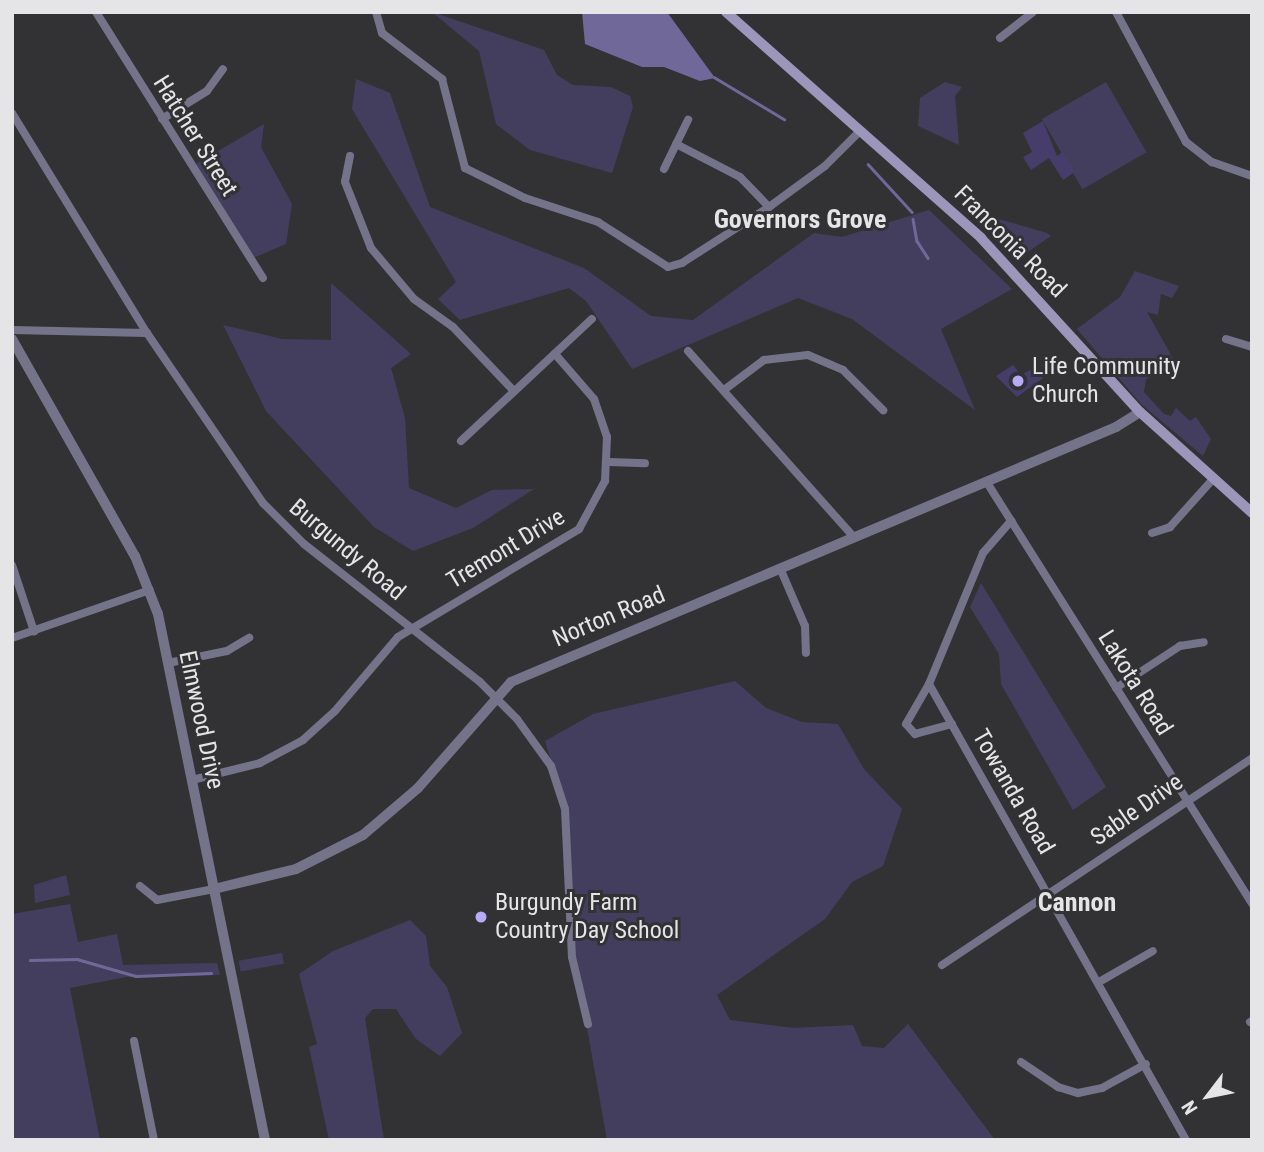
<!DOCTYPE html>
<html>
<head>
<meta charset="utf-8">
<style>
	body { margin:0 }
	#map { position:relative; width:1264px; height:1152px; overflow:hidden; background:#323235; font-family:"Roboto Condensed",sans-serif }
	div>[style] { position:absolute }
	[style*='--x'] { left:calc(var(--x)*1px); top:calc(var(--y)*1px); width:calc(var(--w)*1px); rotate:calc(var(--a)*1deg) }
	.green>* { inset:0; background:#433e5e; transform-origin:0 0 }
	.water>* { inset:0; background:#71689a }
	.stream>* { height:2.5px; margin:-1.25px; padding:0 1.25px; transform-origin:1.25px; border-radius:1.25px; background:#71689a }
	.building>* { inset:0; background:#463d6b }
	.minor>* { height:8px; margin:-4px; padding:0 4px; transform-origin:4px; border-radius:4px; background:#757389 }
	.tertiary>* { height:10px; margin:-5px; padding:0 5px; transform-origin:5px; border-radius:5px; background:#757389 }
	.secondary>* { height:10px; margin:-5px; padding:0 5px; transform-origin:5px; border-radius:5px; background:#9b96ba }
	.dots>* { width:19px; height:19px; translate:-50% -50%; box-sizing:border-box; border:4px solid #323235; border-radius:50% }
	span { translate:-50% -50%; white-space:nowrap; text-align:center; line-height:1.15; -webkit-text-stroke:6px #323235; paint-order:stroke }
	.street-label { font-size:24px; color:#e5e4e7 }
	.poi-label { font-size:24px; color:#e5e4e7 }
	.left { translate:0 -50%; text-align:left }
	.neighbourhood-label { font-size:26px; color:#e5e4e7; font-weight:700 }
	.frame { position:absolute; inset:0; border:14px solid #e5e4e7; pointer-events:none }
	.north { position:absolute; left:1173px; top:1061px; width:70px; height:70px; -webkit-text-stroke:5px #323235; paint-order:stroke; rotate:238deg; font-size:19px; font-weight:700; line-height:28px; text-align:center; color:#e5e4e7 }
	.north::after { content:''; display:block; margin:auto; width:24px; height:32px; background:#e5e4e7; clip-path:polygon(50% 0,100% 100%,50% 72%,0 100%) }
</style>
</head>
<body>
<div id="map">
	<div class="green">
		<div style="clip-path:polygon(432px 12px,544px 50px,557px 75px,573px 85px,611px 87px,630px 96px,633px 107px,612px 173px,530px 150px,496px 124px,479px 51px)"></div>
		<div style="clip-path:polygon(356px 79px,390px 93px,430px 207px,584px 268px,651px 316px,693px 320px,814px 233px,842px 237px,929px 210px,1012px 289px,941px 329px,975px 410px,852px 319px,798px 298px,632px 369px,586px 301px,569px 288px,460px 320px,438px 299px,456px 282px,352px 109px)"></div>
		<div style="clip-path:polygon(945px 82px,962px 87px,955px 96px,959px 145px,918px 126px,920px 98px)"></div>
		<div style="left:1106px;top:82px;width:81px;height:74px;rotate:60deg"></div>
		<div style="clip-path:polygon(264px 124px,261px 147px,292px 204px,286px 244px,253px 258px,196px 164px)"></div>
		<div style="clip-path:polygon(975px 212px,1047px 233px,1051px 236px,1019px 258px)"></div>
		<div style="clip-path:polygon(1135px 271px,1179px 286px,1172px 298px,1161px 294px,1158px 315px,1147px 312px,1175px 362px,1146px 379px,1144px 392px,1164px 414px,1171px 416px,1176px 408px,1190px 421px,1196px 417px,1211px 439px,1203px 456px,1141px 404px,1077px 329px,1120px 297px)"></div>
		<div style="clip-path:polygon(331px 283px,411px 354px,391px 368px,405px 418px,409px 488px,456px 508px,492px 490px,534px 489px,473px 528px,413px 551px,374px 527px,266px 411px,223px 325px,282px 339px,331px 340px)"></div>
		<div style="clip-path:polygon(981px 583px,1106px 787px,1073px 810px,1001px 684px,999px 654px,970px 607px)"></div>
		<div style="clip-path:polygon(735px 681px,766px 708px,802px 722px,838px 724px,864px 769px,902px 809px,883px 866px,852px 882px,825px 919px,717px 995px,730px 1020px,793px 1028px,853px 1025px,862px 1046px,884px 1048px,908px 1024px,995px 1140px,607px 1140px,572px 944px,565px 809px,545px 741px,593px 714px)"></div>
		<div style="clip-path:polygon(66px 875px,70px 895px,35px 903px,34px 885px)"></div>
		<div style="clip-path:polygon(70px 904px,78px 942px,117px 934px,123px 965px,217px 963px,220px 975px,126px 977px,70px 988px,100px 1140px,12px 1140px,12px 914px)"></div>
		<div style="clip-path:polygon(410px 920px,426px 936px,430px 966px,447px 987px,462px 1033px,440px 1056px,416px 1039px,396px 1009px,373px 1009px,365px 1018px,384px 1140px,329px 1140px,309px 1047px,317px 1044px,299px 974px,333px 951px)"></div>
		<div style="left:282px;top:953px;width:11px;height:44px;rotate:80deg"></div>
	</div>
	<div class="water">
		<div style="clip-path:polygon(582px 12px,667px 12px,715px 78px,700px 81px,664px 67px,642px 67px,585px 44px)"></div>
	</div>
	<div class="stream">
		<div style="--x:714;--y:77;--w:82;--a:31"></div>
		<div style="--x:868;--y:164;--w:65;--a:47.5"></div>
		<div style="--x:913;--y:219;--w:22;--a:80"></div>
		<div style="--x:917;--y:241;--w:20;--a:57"></div>
		<div style="--x:30;--y:960;--w:47;--a:-1.2"></div>
		<div style="--x:77;--y:959;--w:61;--a:16.1"></div>
		<div style="--x:136;--y:976;--w:75;--a:-2.3"></div>
	</div>
	<div class="building">
		<div style="clip-path:polygon(1043px 121px,1057px 156px,1063px 152px,1075px 172px,1063px 180px,1049px 158px,1031px 170px,1023px 157px,1032px 152px,1023px 133px)"></div>
		<div style="clip-path:polygon(1013px 365px,1021px 375px,1036px 367px,1043px 378px,1017px 397px,996px 376px)"></div>
	</div>
	<div class="minor">
		<div style="--x:96;--y:12;--w:314;--a:57.9"></div>
		<div style="--x:376;--y:12;--w:22;--a:74"></div>
		<div style="--x:382;--y:33;--w:76;--a:37.5"></div>
		<div style="--x:442;--y:79;--w:92;--a:75.5"></div>
		<div style="--x:465;--y:168;--w:67;--a:26.6"></div>
		<div style="--x:525;--y:198;--w:77;--a:18.2"></div>
		<div style="--x:598;--y:222;--w:83;--a:32.7"></div>
		<div style="--x:668;--y:267;--w:15;--a:-16"></div>
		<div style="--x:682;--y:263;--w:103;--a:-32.8"></div>
		<div style="--x:769;--y:207;--w:69;--a:-36.2"></div>
		<div style="--x:825;--y:166;--w:49;--a:-45"></div>
		<div style="--x:1116;--y:12;--w:148;--a:61.7"></div>
		<div style="--x:1186;--y:142;--w:33;--a:38"></div>
		<div style="--x:1212;--y:162;--w:42;--a:19.3"></div>
		<div style="--x:1000;--y:38;--w:42;--a:-38.2"></div>
		<div style="--x:12;--y:113;--w:258;--a:58.5"></div>
		<div style="--x:147;--y:333;--w:206;--a:55.7"></div>
		<div style="--x:263;--y:503;--w:58;--a:45"></div>
		<div style="--x:304;--y:544;--w:224;--a:38.1"></div>
		<div style="--x:480;--y:682;--w:52;--a:45"></div>
		<div style="--x:517;--y:719;--w:58;--a:54.1"></div>
		<div style="--x:551;--y:766;--w:45;--a:72"></div>
		<div style="--x:565;--y:809;--w:148;--a:87.3"></div>
		<div style="--x:572;--y:957;--w:69;--a:76.6"></div>
		<div style="--x:162;--y:119;--w:53;--a:-31.9"></div>
		<div style="--x:207;--y:91;--w:27;--a:-54"></div>
		<div style="--x:676;--y:144;--w:72;--a:27.3"></div>
		<div style="--x:740;--y:177;--w:42;--a:46"></div>
		<div style="--x:350;--y:156;--w:26;--a:101"></div>
		<div style="--x:345;--y:182;--w:71;--a:68.5"></div>
		<div style="--x:371;--y:248;--w:67;--a:49.9"></div>
		<div style="--x:414;--y:299;--w:48;--a:35.7"></div>
		<div style="--x:453;--y:327;--w:88;--a:46.4"></div>
		<div style="--x:664;--y:169;--w:55;--a:-63.9"></div>
		<div style="--x:12;--y:330;--w:135;--a:1.3"></div>
		<div style="--x:1226;--y:339;--w:27;--a:17"></div>
		<div style="--x:688;--y:351;--w:249;--a:48.3"></div>
		<div style="--x:724;--y:390;--w:50;--a:-36.9"></div>
		<div style="--x:764;--y:360;--w:44;--a:-6.5"></div>
		<div style="--x:808;--y:355;--w:38;--a:23"></div>
		<div style="--x:843;--y:370;--w:57;--a:45"></div>
		<div style="--x:461;--y:441;--w:179;--a:-43"></div>
		<div style="--x:609;--y:462;--w:36;--a:2"></div>
		<div style="--x:986;--y:481;--w:500;--a:57.8"></div>
		<div style="--x:1152;--y:533;--w:19;--a:-18"></div>
		<div style="--x:1170;--y:527;--w:66;--a:-48.1"></div>
		<div style="--x:12;--y:565;--w:70;--a:71.6"></div>
		<div style="--x:780;--y:568;--w:63;--a:66.7"></div>
		<div style="--x:805;--y:626;--w:27;--a:88"></div>
		<div style="--x:12;--y:638;--w:146;--a:-19.2"></div>
		<div style="--x:168;--y:663;--w:60;--a:-11.5"></div>
		<div style="--x:227;--y:651;--w:26;--a:-31"></div>
		<div style="--x:929;--y:684;--w:523;--a:60.59"></div>
		<div style="--x:1116;--y:688;--w:77;--a:-33.3"></div>
		<div style="--x:1180;--y:646;--w:24;--a:-9"></div>
		<div style="--x:952;--y:724;--w:38;--a:165"></div>
		<div style="--x:915;--y:734;--w:13;--a:-132"></div>
		<div style="--x:906;--y:724;--w:46;--a:-60.1"></div>
		<div style="--x:929;--y:684;--w:142;--a:-67.6"></div>
		<div style="--x:983;--y:553;--w:43;--a:-48.8"></div>
		<div style="--x:192;--y:780;--w:70;--a:-14"></div>
		<div style="--x:260;--y:763;--w:49;--a:-28.1"></div>
		<div style="--x:303;--y:740;--w:43;--a:-42.2"></div>
		<div style="--x:335;--y:711;--w:97;--a:-49.6"></div>
		<div style="--x:398;--y:637;--w:211;--a:-30.8"></div>
		<div style="--x:579;--y:529;--w:55;--a:-61.6"></div>
		<div style="--x:605;--y:481;--w:44;--a:-87.4"></div>
		<div style="--x:607;--y:437;--w:40;--a:-108.9"></div>
		<div style="--x:594;--y:399;--w:60;--a:-130.9"></div>
		<div style="--x:140;--y:886;--w:22;--a:39"></div>
		<div style="--x:157;--y:900;--w:58;--a:-10.9"></div>
		<div style="--x:942;--y:965;--w:373;--a:-33.7"></div>
		<div style="--x:1099;--y:982;--w:62;--a:-29.9"></div>
		<div style="--x:1250;--y:1022;--w:2;--a:-27"></div>
		<div style="--x:134;--y:1041;--w:101;--a:78.6"></div>
		<div style="--x:1021;--y:1062;--w:45;--a:34"></div>
		<div style="--x:1058;--y:1087;--w:21;--a:17"></div>
		<div style="--x:1078;--y:1093;--w:25;--a:-12"></div>
		<div style="--x:1102;--y:1088;--w:50;--a:-28.6"></div>
	</div>
	<div class="tertiary">
		<div style="--x:12;--y:339;--w:249;--a:60.5"></div>
		<div style="--x:135;--y:556;--w:62;--a:68.4"></div>
		<div style="--x:158;--y:614;--w:537;--a:78.5"></div>
		<div style="--x:214;--y:889;--w:84;--a:-13.7"></div>
		<div style="--x:296;--y:869;--w:75;--a:-26.9"></div>
		<div style="--x:363;--y:835;--w:72;--a:-40.5"></div>
		<div style="--x:418;--y:788;--w:141;--a:-48.7"></div>
		<div style="--x:511;--y:682;--w:657;--a:-22.85"></div>
		<div style="--x:1116;--y:427;--w:28;--a:-32"></div>
	</div>
	<div class="secondary">
		<div style="--x:726;--y:12;--w:341;--a:41.5"></div>
		<div style="--x:981;--y:238;--w:236;--a:47.6"></div>
		<div style="--x:1140;--y:412;--w:151;--a:42"></div>
	</div>
	<div class="dots">
		<div style="left:1018px;top:381px;background:#b7abf7"></div>
		<div style="left:481px;top:917px;background:#b7abf7"></div>
	</div>
	<div class="street-label">
		<span style="left:195px;top:136px;rotate:58deg">Hatcher Street</span>
		<span style="left:1010px;top:242px;rotate:45deg">Franconia Road</span>
		<span style="left:506px;top:549px;rotate:-31deg">Tremont Drive</span>
		<span style="left:347px;top:550px;rotate:40deg">Burgundy Road</span>
		<span style="left:609px;top:617px;rotate:-23deg">Norton Road</span>
		<span style="left:1135px;top:683px;rotate:58deg">Lakota Road</span>
		<span style="left:201px;top:720px;rotate:78deg">Elmwood Drive</span>
		<span style="left:1013px;top:792px;rotate:60deg">Towanda Road</span>
		<span style="left:1137px;top:810px;rotate:-35deg">Sable Drive</span>
	</div>
	<div class="poi-label">
		<span class="left" style="left:1032px;top:381px">Life Community<br>Church</span>
		<span class="left" style="left:495px;top:917px">Burgundy Farm<br>Country Day School</span>
	</div>
	<div class="neighbourhood-label">
		<span style="left:800px;top:220px">Governors Grove</span>
		<span style="left:1077px;top:903px">Cannon</span>
	</div>
	<div class="frame"></div>
	<div class="north">N</div>
</div>
</body>
</html>
